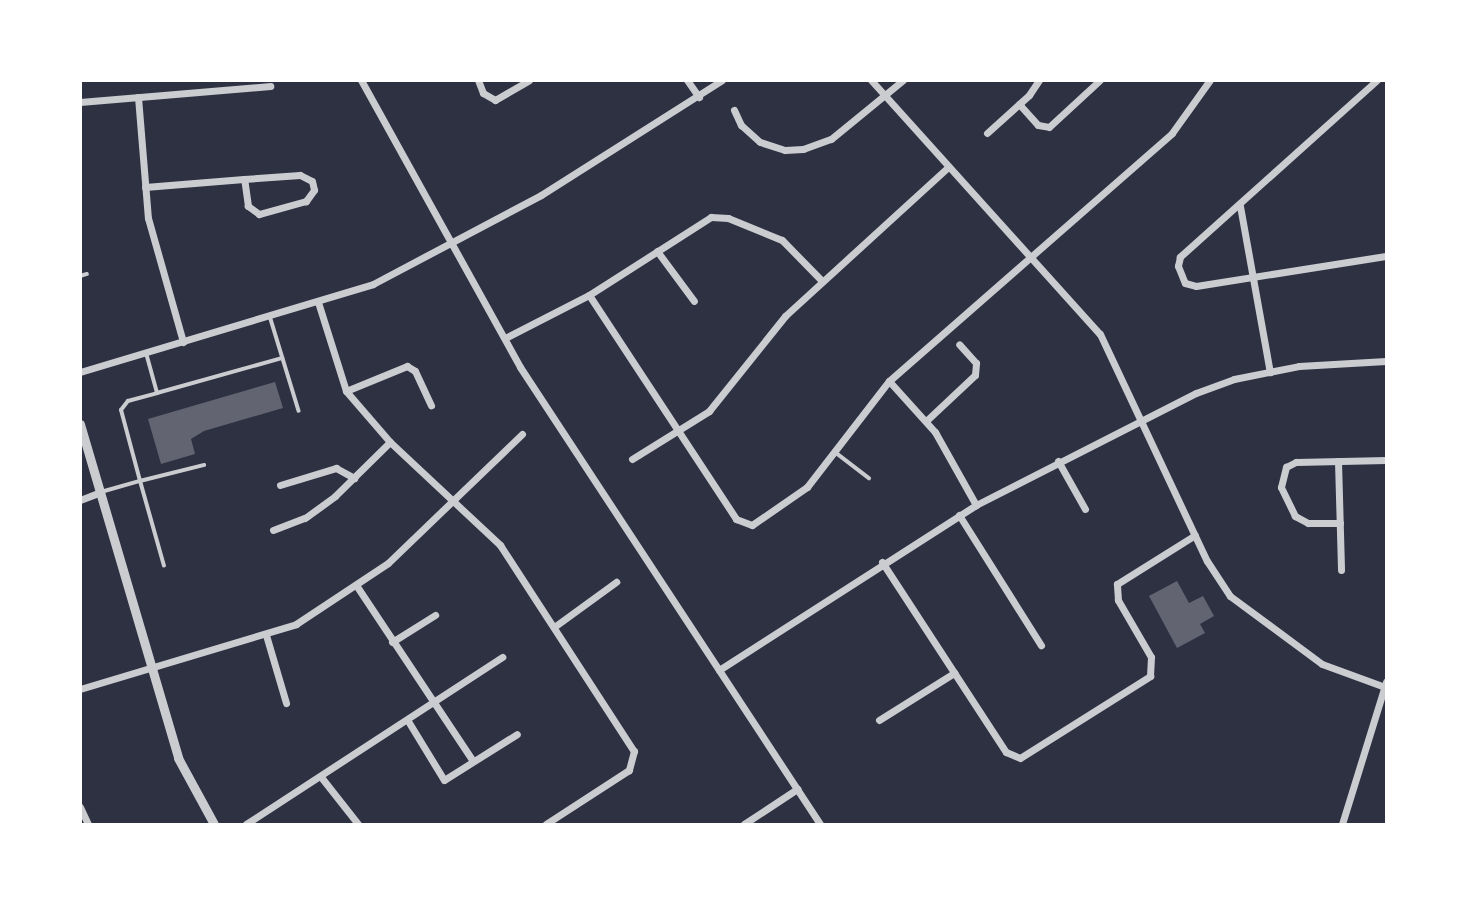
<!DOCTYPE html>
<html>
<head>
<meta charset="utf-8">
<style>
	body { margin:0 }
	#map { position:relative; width:1467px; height:905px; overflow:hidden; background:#2d3142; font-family:Poppins,sans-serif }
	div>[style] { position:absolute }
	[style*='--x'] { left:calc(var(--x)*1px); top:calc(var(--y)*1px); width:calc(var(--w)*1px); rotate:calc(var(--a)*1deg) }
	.building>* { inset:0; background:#626471 }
	.service>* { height:3.5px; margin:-1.75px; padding:0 1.75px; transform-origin:1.75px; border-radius:1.75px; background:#caccd0 }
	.minor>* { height:7px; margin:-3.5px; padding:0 3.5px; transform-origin:3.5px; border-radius:3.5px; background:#caccd0 }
	.tertiary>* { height:9px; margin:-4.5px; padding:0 4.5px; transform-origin:4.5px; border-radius:4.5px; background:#caccd0 }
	span { translate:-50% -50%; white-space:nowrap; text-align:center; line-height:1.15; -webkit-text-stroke:5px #fff; paint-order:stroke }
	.frame { position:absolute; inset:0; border:82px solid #fff; pointer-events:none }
</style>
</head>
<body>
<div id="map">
	<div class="building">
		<div style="clip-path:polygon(275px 382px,283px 408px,204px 431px,191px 439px,195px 454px,161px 464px,148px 419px)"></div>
		<div style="clip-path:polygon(1177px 581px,1189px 603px,1203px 596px,1214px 616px,1200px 624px,1205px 633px,1177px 648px,1149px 596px)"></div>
	</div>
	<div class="service">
		<div style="--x:80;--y:276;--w:7;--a:-16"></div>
		<div style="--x:270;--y:316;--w:99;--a:73"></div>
		<div style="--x:157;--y:393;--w:130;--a:-15.6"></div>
		<div style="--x:835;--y:452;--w:43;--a:37.4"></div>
		<div style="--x:101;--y:492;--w:41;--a:-15.8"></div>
		<div style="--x:140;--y:481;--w:73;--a:-105"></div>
		<div style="--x:121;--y:410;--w:11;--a:-52"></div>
		<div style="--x:128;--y:401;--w:30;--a:-15"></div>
		<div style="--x:157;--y:393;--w:41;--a:-105.4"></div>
		<div style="--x:164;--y:566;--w:88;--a:-105.8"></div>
		<div style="--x:140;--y:481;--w:66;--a:-14"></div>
	</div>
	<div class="minor">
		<div style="--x:361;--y:80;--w:328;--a:61"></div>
		<div style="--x:520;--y:367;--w:547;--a:56.72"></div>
		<div style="--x:478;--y:80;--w:14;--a:69"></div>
		<div style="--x:483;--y:93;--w:14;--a:30"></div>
		<div style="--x:495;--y:100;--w:39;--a:-30"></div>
		<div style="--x:687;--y:80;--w:21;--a:55"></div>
		<div style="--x:871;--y:80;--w:342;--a:48"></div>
		<div style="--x:1100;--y:334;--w:251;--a:64.8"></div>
		<div style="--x:1207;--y:561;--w:42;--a:56.7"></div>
		<div style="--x:1230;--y:596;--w:114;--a:36.5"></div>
		<div style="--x:1322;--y:664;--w:67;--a:20.1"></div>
		<div style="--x:1377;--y:80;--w:265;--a:138.1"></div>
		<div style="--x:1180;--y:257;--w:9;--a:103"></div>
		<div style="--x:1178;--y:266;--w:18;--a:68"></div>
		<div style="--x:1185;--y:283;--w:11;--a:15"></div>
		<div style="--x:1196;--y:286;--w:192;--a:-9"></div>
		<div style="--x:138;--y:97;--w:121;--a:85.3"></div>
		<div style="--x:148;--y:218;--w:129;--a:74.2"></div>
		<div style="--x:80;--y:102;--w:191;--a:-4.8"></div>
		<div style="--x:1019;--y:104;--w:28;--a:48"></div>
		<div style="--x:1038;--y:125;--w:11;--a:10"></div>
		<div style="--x:1049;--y:127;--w:69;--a:-42.7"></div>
		<div style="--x:734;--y:110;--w:17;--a:65"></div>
		<div style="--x:741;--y:125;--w:25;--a:42"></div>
		<div style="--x:760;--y:142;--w:26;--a:18"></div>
		<div style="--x:785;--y:150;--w:18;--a:-3"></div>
		<div style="--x:803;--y:149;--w:30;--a:-20"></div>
		<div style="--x:831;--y:139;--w:93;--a:-39.3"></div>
		<div style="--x:987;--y:133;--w:57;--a:-42.1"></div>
		<div style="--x:1029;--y:95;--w:18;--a:-56"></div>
		<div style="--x:145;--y:187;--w:99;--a:-4.6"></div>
		<div style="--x:244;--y:179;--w:56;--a:-4.1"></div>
		<div style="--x:300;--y:175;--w:13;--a:27"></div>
		<div style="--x:312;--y:181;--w:9;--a:77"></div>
		<div style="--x:314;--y:190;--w:14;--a:126"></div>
		<div style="--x:306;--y:201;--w:49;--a:164.5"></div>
		<div style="--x:259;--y:214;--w:14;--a:-144"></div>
		<div style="--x:248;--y:206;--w:27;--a:-98"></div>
		<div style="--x:1240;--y:206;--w:169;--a:79.8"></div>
		<div style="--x:657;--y:251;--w:62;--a:53.5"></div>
		<div style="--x:589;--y:295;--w:268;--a:56.7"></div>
		<div style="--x:736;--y:519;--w:17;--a:21"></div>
		<div style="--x:752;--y:525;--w:67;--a:-34.6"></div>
		<div style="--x:807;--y:487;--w:134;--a:-52.3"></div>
		<div style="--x:889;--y:381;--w:376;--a:-41.2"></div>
		<div style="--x:1172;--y:133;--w:65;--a:-54.4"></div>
		<div style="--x:318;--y:302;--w:93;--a:72.5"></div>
		<div style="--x:346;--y:391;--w:67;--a:49.2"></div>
		<div style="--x:390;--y:442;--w:151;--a:43.1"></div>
		<div style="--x:500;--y:545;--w:246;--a:57"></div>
		<div style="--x:634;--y:751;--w:20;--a:105"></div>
		<div style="--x:629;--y:770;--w:99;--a:147"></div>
		<div style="--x:505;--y:338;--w:94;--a:-27.1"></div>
		<div style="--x:589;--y:295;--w:145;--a:-32.6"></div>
		<div style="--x:711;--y:217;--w:17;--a:3"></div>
		<div style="--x:728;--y:218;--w:58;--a:22.2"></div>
		<div style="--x:782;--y:240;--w:57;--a:45.7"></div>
		<div style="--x:80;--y:372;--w:306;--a:-16.7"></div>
		<div style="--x:373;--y:284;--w:190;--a:-27.9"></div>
		<div style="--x:541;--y:195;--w:214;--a:-32.4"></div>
		<div style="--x:889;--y:381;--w:69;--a:48"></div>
		<div style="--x:935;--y:432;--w:84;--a:60.7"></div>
		<div style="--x:346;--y:391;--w:66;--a:-22.3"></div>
		<div style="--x:407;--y:366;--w:9;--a:32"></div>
		<div style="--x:415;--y:371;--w:38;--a:65"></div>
		<div style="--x:926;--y:421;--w:67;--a:-43.2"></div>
		<div style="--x:975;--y:375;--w:12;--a:-85"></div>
		<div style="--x:976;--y:363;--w:25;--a:-132"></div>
		<div style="--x:632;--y:459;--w:91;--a:-31.9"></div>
		<div style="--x:709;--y:411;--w:122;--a:-51.3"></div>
		<div style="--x:785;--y:316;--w:221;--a:-42.4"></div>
		<div style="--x:1058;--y:461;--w:55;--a:60.6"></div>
		<div style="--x:1338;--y:461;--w:109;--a:88.4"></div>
		<div style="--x:280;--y:485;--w:59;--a:-16.9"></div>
		<div style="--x:336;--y:468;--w:21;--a:29"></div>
		<div style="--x:80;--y:500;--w:22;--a:-21"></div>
		<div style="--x:959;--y:515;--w:154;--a:57.8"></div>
		<div style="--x:1340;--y:523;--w:32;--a:180"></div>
		<div style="--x:1308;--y:523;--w:15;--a:-152"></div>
		<div style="--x:1295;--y:516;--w:32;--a:-116"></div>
		<div style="--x:1281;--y:487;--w:21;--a:-76"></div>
		<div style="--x:1286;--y:467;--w:11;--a:-27"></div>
		<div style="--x:1296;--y:462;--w:90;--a:-1.3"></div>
		<div style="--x:273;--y:530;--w:34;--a:-21"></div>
		<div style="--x:305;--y:518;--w:37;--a:-36"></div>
		<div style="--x:335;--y:496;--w:77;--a:-44.5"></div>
		<div style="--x:882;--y:562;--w:227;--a:56.9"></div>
		<div style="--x:1006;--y:752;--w:15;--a:23"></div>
		<div style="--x:1020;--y:758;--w:154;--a:-32.2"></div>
		<div style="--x:1150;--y:676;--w:19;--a:-87"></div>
		<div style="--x:1151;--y:657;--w:66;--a:-120.1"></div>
		<div style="--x:1118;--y:600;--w:16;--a:-94"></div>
		<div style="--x:1117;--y:584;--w:92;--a:-32.1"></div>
		<div style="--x:356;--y:585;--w:211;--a:56.4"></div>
		<div style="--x:554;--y:627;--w:77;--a:-36"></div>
		<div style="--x:266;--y:635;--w:71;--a:73.6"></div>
		<div style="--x:392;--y:642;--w:51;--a:-32.1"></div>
		<div style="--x:719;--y:670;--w:305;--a:-32.7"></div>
		<div style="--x:976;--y:505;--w:247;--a:-27"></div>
		<div style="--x:1196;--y:393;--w:40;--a:-20.2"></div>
		<div style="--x:1234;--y:379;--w:66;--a:-11.3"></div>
		<div style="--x:1299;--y:366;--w:87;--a:-3.3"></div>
		<div style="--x:80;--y:689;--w:226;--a:-16.7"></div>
		<div style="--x:296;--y:624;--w:110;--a:-33.5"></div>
		<div style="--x:388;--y:563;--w:186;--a:-43.9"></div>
		<div style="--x:879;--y:720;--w:89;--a:-32.1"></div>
		<div style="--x:408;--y:721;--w:69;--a:58.6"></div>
		<div style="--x:444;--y:780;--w:86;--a:-32.2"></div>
		<div style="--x:321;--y:777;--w:60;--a:51.8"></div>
		<div style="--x:80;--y:807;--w:19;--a:65"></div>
		<div style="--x:246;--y:824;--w:306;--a:-33.1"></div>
		<div style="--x:744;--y:824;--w:64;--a:-33.4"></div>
		<div style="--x:1342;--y:824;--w:149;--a:-72.8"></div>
	</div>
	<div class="tertiary">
		<div style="--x:80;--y:424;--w:348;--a:73.6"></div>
		<div style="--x:178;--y:758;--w:75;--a:61.4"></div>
	</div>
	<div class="frame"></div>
</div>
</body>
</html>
